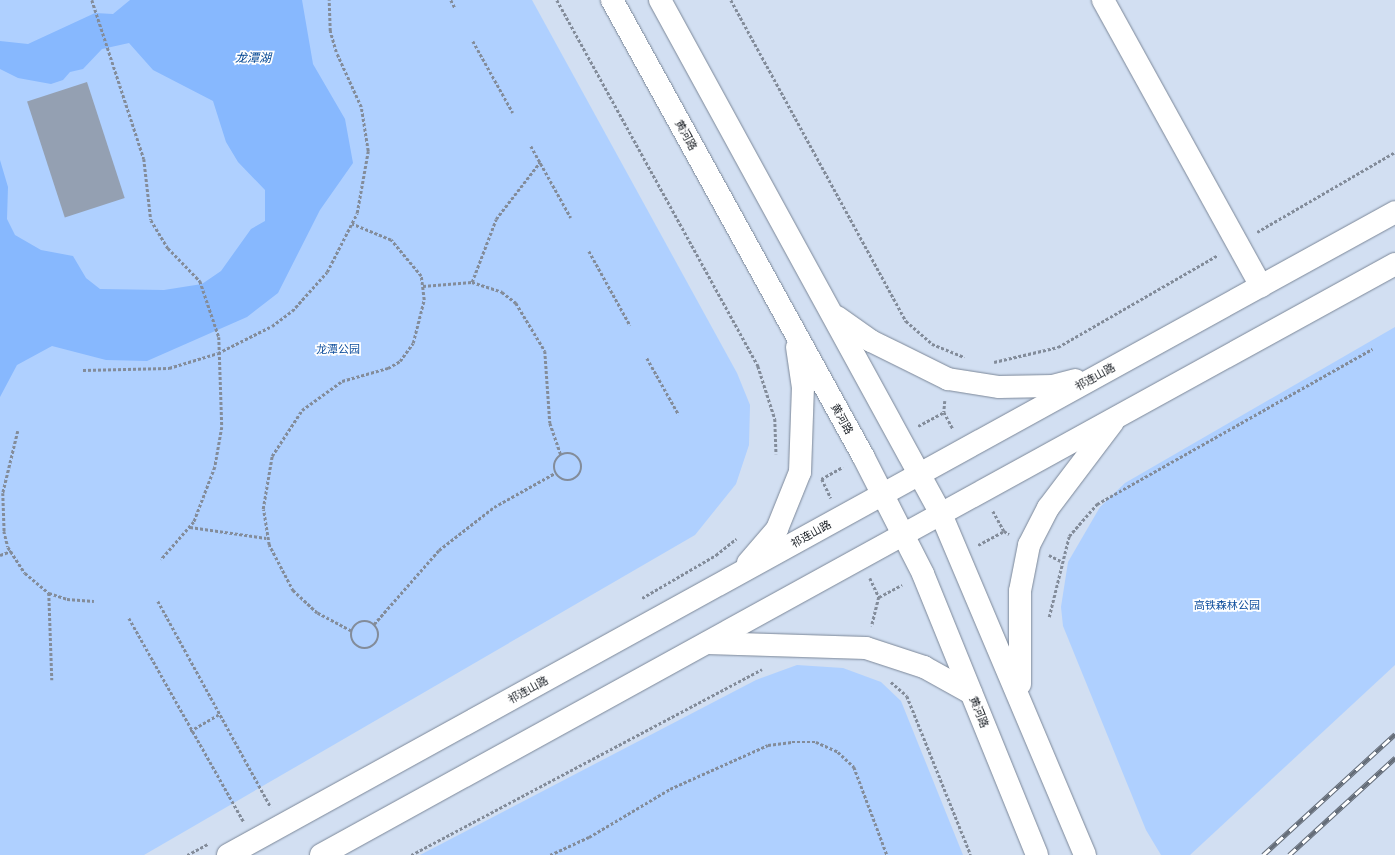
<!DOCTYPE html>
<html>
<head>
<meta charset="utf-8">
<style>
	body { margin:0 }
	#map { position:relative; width:1395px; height:855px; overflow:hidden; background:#d2dff2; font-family:"Archivo Narrow","Noto Sans SC",sans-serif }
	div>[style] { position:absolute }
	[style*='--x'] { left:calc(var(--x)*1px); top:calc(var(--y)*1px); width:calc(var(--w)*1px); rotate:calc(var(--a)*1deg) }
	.green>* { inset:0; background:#afd0ff }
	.water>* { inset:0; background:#87b8fe }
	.building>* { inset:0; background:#94a0b2; transform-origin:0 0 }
	.path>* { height:2.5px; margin-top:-1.25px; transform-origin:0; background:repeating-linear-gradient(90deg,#838c9a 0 3px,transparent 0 5px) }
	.path>.ring { margin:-1.25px; padding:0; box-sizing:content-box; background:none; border:2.5px solid #838c9a; border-radius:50% }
	.roads { filter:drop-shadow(0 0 1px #7b8798) drop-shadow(0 0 1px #7b8798) }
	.minor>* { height:22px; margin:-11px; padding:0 11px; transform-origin:11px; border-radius:11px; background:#fff }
	.secondary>* { height:22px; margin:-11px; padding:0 11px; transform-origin:11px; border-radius:11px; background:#fff }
	.rail>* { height:4.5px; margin-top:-2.25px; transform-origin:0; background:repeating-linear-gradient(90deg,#fff 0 9px,#646c77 0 18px); box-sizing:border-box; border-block:1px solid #646c77 }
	span { translate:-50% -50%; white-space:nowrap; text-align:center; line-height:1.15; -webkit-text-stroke:3.5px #fff; paint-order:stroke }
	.street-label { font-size:11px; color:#191e24 }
	.park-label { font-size:11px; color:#0e4e9d }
	.water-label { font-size:12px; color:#004593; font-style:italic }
</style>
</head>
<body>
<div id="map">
	<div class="green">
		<div style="clip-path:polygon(0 0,532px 0,737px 373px,750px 405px,749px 445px,736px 484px,695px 535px,144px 855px,0 855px)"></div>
		<div style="clip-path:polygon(1395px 327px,1395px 665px,1190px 855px,1161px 855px,1146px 830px,1063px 626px,1061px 607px,1068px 562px,1100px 507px,1125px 483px)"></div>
		<div style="clip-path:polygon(797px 665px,843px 668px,881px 682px,901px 701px,963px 855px,420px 855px,756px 680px)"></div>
	</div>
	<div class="water">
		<div style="clip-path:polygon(130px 0,302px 0,313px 64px,345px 119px,353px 163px,320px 210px,278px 293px,247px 317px,147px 361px,106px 360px,52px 346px,17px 365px,0 397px,0 160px,8px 187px,7px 219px,15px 235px,41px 250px,73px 256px,86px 278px,100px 289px,164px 290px,202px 284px,221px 271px,251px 229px,265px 221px,265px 190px,238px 162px,226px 142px,213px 101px,153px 70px,129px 43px,102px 49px,83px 69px,70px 72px,63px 80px,51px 84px,18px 78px,0 69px,0 41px,28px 44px,95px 13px,113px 14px)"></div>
	</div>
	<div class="building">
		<div style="left:87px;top:82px;width:122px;height:63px;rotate:72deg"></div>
	</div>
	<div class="path">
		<div style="--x:92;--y:0;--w:167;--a:71.9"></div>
		<div style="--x:144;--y:159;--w:61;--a:83.5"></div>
		<div style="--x:151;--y:220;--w:33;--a:59"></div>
		<div style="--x:168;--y:248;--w:46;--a:45.9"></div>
		<div style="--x:200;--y:281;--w:59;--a:71.3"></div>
		<div style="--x:219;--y:337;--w:90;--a:88.1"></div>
		<div style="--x:222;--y:427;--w:41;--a:99.9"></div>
		<div style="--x:215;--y:467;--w:59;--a:110.9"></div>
		<div style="--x:194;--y:522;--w:50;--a:131"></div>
		<div style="--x:451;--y:0;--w:9;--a:63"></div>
		<div style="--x:557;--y:0;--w:418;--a:61.2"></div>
		<div style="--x:758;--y:366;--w:56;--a:72.2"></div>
		<div style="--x:775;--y:419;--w:35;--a:88"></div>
		<div style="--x:731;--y:0;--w:366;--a:61.4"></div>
		<div style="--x:906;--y:321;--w:35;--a:41"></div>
		<div style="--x:932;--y:344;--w:35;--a:22"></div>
		<div style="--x:473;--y:41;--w:82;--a:60.9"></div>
		<div style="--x:531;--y:146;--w:82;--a:60.9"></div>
		<div style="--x:1257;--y:232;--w:160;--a:-30.1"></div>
		<div style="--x:589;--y:251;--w:85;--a:61"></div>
		<div style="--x:472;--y:282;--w:67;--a:-69.1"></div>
		<div style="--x:496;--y:219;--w:72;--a:-52.3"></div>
		<div style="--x:423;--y:286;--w:49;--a:-4.7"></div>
		<div style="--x:472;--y:282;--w:32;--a:18"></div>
		<div style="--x:502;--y:292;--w:18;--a:38"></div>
		<div style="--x:516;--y:303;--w:56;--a:58.9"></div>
		<div style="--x:545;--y:351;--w:72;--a:86"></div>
		<div style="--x:550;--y:423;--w:34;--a:71"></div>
		<div style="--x:647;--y:358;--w:65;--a:60.7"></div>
		<div style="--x:994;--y:362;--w:66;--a:-13.2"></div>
		<div style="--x:1058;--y:347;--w:185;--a:-29.9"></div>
		<div style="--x:83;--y:370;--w:86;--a:-1.3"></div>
		<div style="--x:169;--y:368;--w:51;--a:-17"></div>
		<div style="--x:218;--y:353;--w:60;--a:-26.6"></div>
		<div style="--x:272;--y:326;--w:25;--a:-37"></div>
		<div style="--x:292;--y:311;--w:52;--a:-48.1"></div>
		<div style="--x:327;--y:272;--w:66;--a:-63"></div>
		<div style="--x:357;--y:213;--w:63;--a:-79.9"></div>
		<div style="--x:368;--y:151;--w:45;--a:-99"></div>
		<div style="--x:361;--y:107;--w:60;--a:-114.4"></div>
		<div style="--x:336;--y:52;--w:22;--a:-106"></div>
		<div style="--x:330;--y:31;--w:31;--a:-92"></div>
		<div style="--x:945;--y:401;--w:11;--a:95"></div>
		<div style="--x:944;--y:412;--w:19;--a:62"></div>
		<div style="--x:918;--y:426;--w:30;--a:-28"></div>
		<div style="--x:18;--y:431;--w:64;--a:103.6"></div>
		<div style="--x:3;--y:493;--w:38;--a:88"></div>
		<div style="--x:4;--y:531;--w:16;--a:76"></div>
		<div style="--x:8;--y:547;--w:31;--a:57"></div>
		<div style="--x:25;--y:573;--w:31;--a:40"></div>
		<div style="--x:49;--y:593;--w:19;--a:18"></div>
		<div style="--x:67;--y:599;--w:27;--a:4"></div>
		<div class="ring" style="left:554px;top:453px;width:25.5px;height:25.5px"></div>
		<div style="--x:821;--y:479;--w:25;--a:-29"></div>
		<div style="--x:822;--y:479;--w:21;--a:65"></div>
		<div style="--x:993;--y:511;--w:23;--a:61"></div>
		<div style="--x:1004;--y:531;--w:6;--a:31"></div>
		<div style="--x:190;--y:527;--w:77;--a:8.2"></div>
		<div style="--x:978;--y:545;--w:30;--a:-28"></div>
		<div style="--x:0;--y:555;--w:12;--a:-20"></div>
		<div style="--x:1049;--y:555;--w:13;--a:27"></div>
		<div style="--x:870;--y:578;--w:21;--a:65"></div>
		<div style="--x:879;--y:597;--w:30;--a:104"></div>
		<div style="--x:49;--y:593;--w:87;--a:88"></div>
		<div style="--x:879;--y:597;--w:26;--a:-28"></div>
		<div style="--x:642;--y:598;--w:86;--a:-30.2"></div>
		<div style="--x:716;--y:555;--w:26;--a:-39"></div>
		<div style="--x:158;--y:601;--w:235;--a:61.3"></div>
		<div style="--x:1049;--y:617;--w:83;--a:-76.1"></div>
		<div style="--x:1069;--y:536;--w:43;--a:-48.8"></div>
		<div style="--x:1097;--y:504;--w:316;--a:-29.4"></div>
		<div style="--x:129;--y:618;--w:234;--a:60.6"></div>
		<div class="ring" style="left:351px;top:621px;width:25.5px;height:25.5px"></div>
		<div style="--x:374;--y:624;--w:98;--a:-48.7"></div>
		<div style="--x:439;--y:550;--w:70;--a:-38"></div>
		<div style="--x:494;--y:507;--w:70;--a:-29.1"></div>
		<div style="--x:351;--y:631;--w:38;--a:-152"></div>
		<div style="--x:317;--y:613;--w:33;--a:-137"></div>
		<div style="--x:293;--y:591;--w:52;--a:-117.6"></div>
		<div style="--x:269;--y:545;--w:36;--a:-99"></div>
		<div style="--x:263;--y:509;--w:54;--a:-80.4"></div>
		<div style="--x:272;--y:456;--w:55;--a:-56.9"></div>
		<div style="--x:302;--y:410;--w:49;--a:-35.9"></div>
		<div style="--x:342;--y:381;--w:48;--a:-15.8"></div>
		<div style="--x:388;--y:368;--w:14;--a:-30"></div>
		<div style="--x:400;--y:361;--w:22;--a:-54"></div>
		<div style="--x:413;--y:343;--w:44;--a:-75.7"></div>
		<div style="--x:424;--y:300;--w:24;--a:-97"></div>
		<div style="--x:421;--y:276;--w:47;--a:-129.8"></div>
		<div style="--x:391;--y:240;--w:42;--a:-157.7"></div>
		<div style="--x:891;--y:682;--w:21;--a:41"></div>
		<div style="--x:907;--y:696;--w:171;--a:68.1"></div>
		<div style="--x:190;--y:731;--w:34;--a:-30"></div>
		<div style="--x:187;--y:855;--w:24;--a:-28"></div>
		<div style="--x:411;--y:855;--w:397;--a:-27.9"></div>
		<div style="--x:550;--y:855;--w:43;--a:-24.8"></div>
		<div style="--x:589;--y:837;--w:94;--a:-30.7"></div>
		<div style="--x:670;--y:789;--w:107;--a:-24.2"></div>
		<div style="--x:768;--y:745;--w:24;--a:-7"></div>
		<div style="--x:792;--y:742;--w:24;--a:0"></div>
		<div style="--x:816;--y:742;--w:24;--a:24"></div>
		<div style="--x:838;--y:752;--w:22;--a:43"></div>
		<div style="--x:854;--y:767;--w:94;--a:69.4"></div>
	</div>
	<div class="roads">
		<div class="minor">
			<div style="--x:1103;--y:0;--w:327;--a:61.1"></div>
		</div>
		<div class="secondary">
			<div style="--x:612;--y:0;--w:521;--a:61.17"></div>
			<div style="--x:863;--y:456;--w:132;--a:63"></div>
			<div style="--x:923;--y:574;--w:303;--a:67.9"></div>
			<div style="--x:660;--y:0;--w:586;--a:61.33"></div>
			<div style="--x:941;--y:514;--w:370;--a:67.1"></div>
			<div style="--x:837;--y:317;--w:42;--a:35.2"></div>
			<div style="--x:871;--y:341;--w:86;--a:26.3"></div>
			<div style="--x:948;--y:379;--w:52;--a:8.9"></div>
			<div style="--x:999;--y:387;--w:54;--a:-1.1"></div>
			<div style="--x:1053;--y:386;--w:23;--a:-15"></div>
			<div style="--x:748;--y:563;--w:45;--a:-49.5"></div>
			<div style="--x:777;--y:529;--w:61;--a:-68"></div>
			<div style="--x:800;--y:472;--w:84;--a:-88"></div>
			<div style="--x:803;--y:388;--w:41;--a:-98.3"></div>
			<div style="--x:707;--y:643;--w:159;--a:1.8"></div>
			<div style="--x:866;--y:648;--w:61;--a:18.1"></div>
			<div style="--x:924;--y:667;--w:54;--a:29"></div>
			<div style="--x:1020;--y:684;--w:93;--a:-90"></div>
			<div style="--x:1020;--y:591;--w:47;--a:-78.9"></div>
			<div style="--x:1029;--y:545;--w:42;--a:-62.8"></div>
			<div style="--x:1048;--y:508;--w:108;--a:-52.9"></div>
			<div style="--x:228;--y:855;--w:1332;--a:-28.85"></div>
			<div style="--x:321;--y:855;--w:1226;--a:-28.82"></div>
		</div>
	</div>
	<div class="rail">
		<div style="--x:1263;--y:855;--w:179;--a:-42.5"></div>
		<div style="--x:1289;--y:855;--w:144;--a:-42.5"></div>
	</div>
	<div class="street-label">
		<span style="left:686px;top:135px;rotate:61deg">黄河路</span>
		<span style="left:1095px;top:377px;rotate:-29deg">祁连山路</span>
		<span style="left:842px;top:419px;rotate:61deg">黄河路</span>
		<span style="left:811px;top:534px;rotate:-29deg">祁连山路</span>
		<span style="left:528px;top:690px;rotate:-29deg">祁连山路</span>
		<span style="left:979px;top:712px;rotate:68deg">黄河路</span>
	</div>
	<div class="park-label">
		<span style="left:338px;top:349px">龙潭公园</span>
		<span style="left:1227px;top:605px">高铁森林公园</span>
	</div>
	<div class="water-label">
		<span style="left:253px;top:59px">龙潭湖</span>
	</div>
</div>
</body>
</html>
